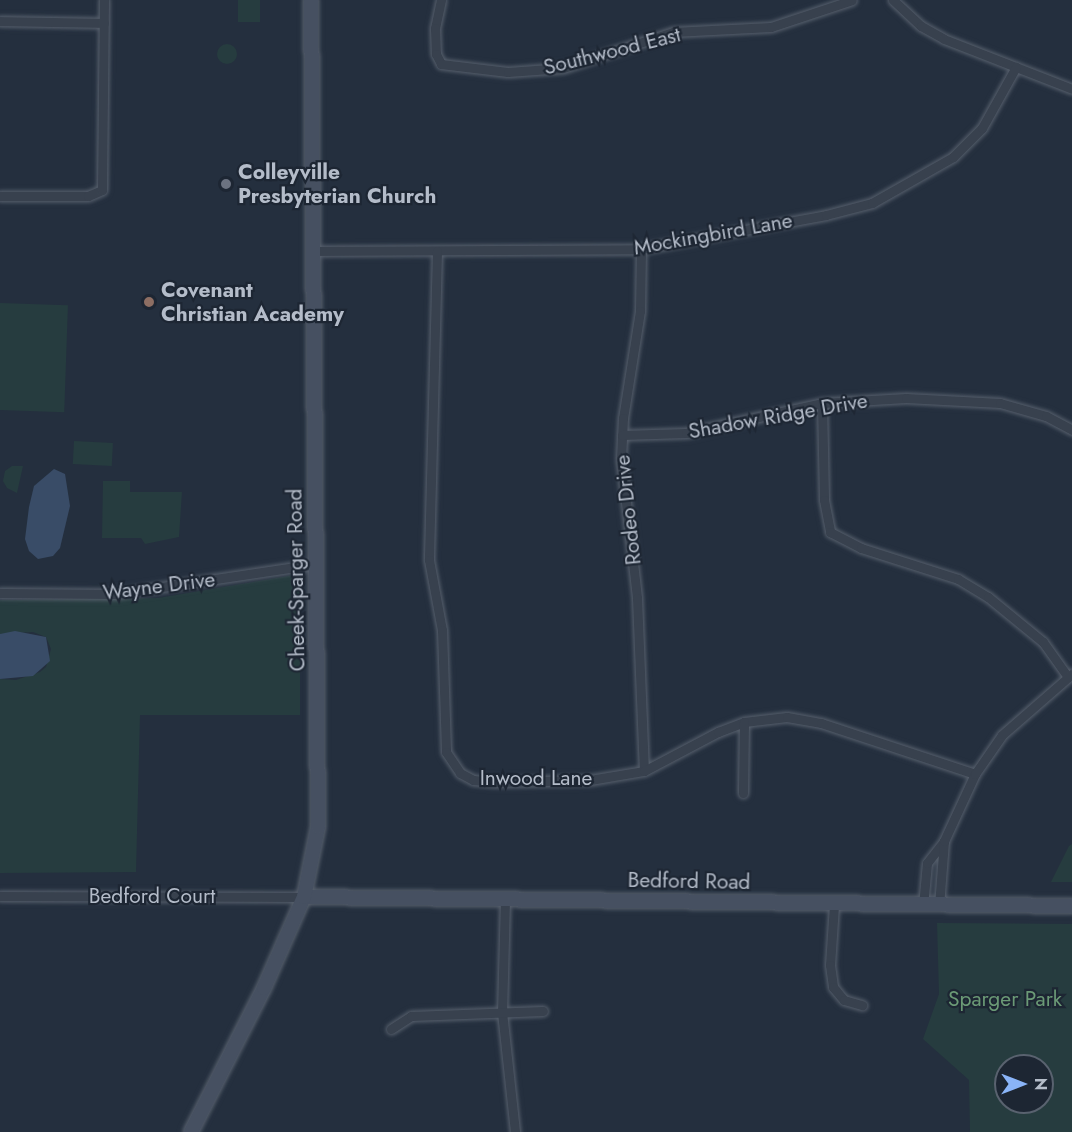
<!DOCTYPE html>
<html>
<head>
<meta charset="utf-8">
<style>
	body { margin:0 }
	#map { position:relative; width:1072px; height:1132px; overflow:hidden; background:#242f3e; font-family:Jost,sans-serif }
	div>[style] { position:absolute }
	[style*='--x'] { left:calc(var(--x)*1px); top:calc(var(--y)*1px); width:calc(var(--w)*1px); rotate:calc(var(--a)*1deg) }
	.green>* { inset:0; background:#263c3f; transform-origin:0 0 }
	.round { border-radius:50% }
	.water>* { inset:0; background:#394c67 }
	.roads { filter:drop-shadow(0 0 2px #565f6c) drop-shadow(0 0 2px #565f6c) }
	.street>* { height:9px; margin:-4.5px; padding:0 4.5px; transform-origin:4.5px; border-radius:4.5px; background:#38414e }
	.secondary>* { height:14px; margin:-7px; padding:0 7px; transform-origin:7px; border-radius:7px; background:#465061 }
	.dots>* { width:16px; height:16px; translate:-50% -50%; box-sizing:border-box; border:3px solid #1d2633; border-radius:50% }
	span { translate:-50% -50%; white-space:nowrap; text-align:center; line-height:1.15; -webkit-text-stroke:4.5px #1d2633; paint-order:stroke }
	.street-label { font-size:21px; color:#b4bcc9 }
	.poi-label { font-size:21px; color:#b4bcc9; font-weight:700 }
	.left { translate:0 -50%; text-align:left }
	.park-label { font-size:21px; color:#6b9a76 }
	.north { position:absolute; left:994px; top:1054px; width:60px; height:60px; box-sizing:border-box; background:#1d2633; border:2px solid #59626f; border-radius:50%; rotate:90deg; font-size:16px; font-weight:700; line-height:24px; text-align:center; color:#b4bcc9 }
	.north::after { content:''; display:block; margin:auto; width:21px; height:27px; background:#8ab4f8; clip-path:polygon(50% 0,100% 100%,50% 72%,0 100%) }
</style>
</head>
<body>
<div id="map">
	<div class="green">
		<div style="left:238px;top:0;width:22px;height:22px"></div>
		<div class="round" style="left:217px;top:44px;width:20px;height:20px"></div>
		<div style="left:0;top:303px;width:68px;height:107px;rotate:2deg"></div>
		<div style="left:74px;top:441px;width:39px;height:23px;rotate:3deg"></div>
		<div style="clip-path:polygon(12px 466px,23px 466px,17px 493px,7px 488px,3px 481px,5px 471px)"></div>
		<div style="clip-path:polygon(103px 481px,130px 481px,130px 492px,182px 492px,179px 537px,145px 544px,141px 538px,102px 538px)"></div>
		<div style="clip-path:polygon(300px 574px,300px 715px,140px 715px,136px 872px,0 873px,0 679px,16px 680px,40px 672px,46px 667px,51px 649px,46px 637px,33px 632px,0 634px,0 600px,158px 598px)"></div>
		<div style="clip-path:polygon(1072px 844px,1072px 882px,1051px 882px,1069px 846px)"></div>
		<div style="clip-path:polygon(evenodd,937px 923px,1072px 924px,1072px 1132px,970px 1132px,969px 1080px,923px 1039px,939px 994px,937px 923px,1006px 1066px,1042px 1066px,1042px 1102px,1006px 1102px,1006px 1066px)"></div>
	</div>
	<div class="water">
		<div style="clip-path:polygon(54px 469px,65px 474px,70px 506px,60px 548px,53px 556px,38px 559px,29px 551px,25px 539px,29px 507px,34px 486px)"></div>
		<div style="clip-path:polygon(15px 631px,46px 637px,50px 661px,33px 676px,0 679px,0 634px)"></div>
	</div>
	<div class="roads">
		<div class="street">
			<div style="--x:441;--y:0;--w:29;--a:102"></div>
			<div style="--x:435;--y:28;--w:26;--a:88"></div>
			<div style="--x:436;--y:54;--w:11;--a:63"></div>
			<div style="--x:441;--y:64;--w:67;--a:6.8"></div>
			<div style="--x:508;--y:72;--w:55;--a:-4.2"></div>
			<div style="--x:563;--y:68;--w:116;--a:-18.1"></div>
			<div style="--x:673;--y:32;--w:98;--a:-2.9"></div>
			<div style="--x:771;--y:27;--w:85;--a:-18.4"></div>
			<div style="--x:893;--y:0;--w:38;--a:43"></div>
			<div style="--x:921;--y:26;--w:26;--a:29"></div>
			<div style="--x:944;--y:39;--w:137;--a:21.3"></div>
			<div style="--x:0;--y:21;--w:104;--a:1.1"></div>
			<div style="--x:0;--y:196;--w:88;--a:0"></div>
			<div style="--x:88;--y:196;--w:15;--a:-23"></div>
			<div style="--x:102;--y:190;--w:190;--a:-89.4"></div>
			<div style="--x:641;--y:249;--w:62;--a:90.9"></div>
			<div style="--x:640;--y:311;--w:108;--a:99"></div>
			<div style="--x:623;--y:418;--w:41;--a:92.8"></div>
			<div style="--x:621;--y:459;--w:140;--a:83.4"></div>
			<div style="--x:637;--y:598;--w:173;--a:87.7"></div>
			<div style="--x:313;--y:251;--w:328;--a:-0.3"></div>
			<div style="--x:641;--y:249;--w:188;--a:-10.4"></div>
			<div style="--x:826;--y:215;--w:48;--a:-14.6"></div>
			<div style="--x:872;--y:203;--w:93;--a:-29.6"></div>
			<div style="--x:953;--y:157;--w:41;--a:-45"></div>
			<div style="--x:982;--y:128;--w:70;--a:-60.9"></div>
			<div style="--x:437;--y:251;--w:309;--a:91.5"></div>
			<div style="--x:429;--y:560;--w:71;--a:79.5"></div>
			<div style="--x:442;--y:630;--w:122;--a:88.1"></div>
			<div style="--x:446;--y:752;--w:25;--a:56"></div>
			<div style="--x:460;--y:773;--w:15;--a:28"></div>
			<div style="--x:473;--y:780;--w:23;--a:5"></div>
			<div style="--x:496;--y:782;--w:94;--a:-1.2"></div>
			<div style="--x:590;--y:780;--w:55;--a:-9.5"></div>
			<div style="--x:644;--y:771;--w:84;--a:-27.8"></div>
			<div style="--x:718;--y:732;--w:28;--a:-21"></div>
			<div style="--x:744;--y:722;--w:43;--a:-6.6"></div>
			<div style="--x:787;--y:717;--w:35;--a:10"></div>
			<div style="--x:821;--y:723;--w:162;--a:18.3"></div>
			<div style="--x:822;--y:403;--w:97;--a:88.8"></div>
			<div style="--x:824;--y:500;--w:33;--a:79"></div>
			<div style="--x:830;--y:532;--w:35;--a:27"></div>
			<div style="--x:861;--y:548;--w:102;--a:17.7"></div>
			<div style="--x:958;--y:579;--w:35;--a:31"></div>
			<div style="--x:988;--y:597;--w:71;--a:39.3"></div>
			<div style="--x:1043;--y:642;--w:43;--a:54.5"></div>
			<div style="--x:622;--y:435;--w:64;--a:-1.8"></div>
			<div style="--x:686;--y:433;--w:139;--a:-12.4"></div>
			<div style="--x:822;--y:403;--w:84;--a:-3.4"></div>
			<div style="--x:906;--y:398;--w:94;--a:3"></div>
			<div style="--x:1000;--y:403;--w:48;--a:15.8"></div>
			<div style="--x:1046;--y:416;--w:30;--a:28"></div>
			<div style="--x:0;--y:593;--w:115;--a:0.5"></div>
			<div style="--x:115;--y:594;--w:203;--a:-8.5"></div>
			<div style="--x:743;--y:793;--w:71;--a:-89.2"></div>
			<div style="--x:0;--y:896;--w:304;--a:0.2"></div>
			<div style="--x:505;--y:899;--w:113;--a:91.5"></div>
			<div style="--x:502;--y:1012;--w:121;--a:83.8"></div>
			<div style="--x:834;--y:905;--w:60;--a:93.8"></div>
			<div style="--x:830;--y:965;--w:22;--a:82"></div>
			<div style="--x:833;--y:987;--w:17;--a:50"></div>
			<div style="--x:844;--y:1000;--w:19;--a:16"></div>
			<div style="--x:923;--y:906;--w:43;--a:-84.7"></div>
			<div style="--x:927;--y:863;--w:28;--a:-52"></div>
			<div style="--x:939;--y:906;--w:65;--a:-85.6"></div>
			<div style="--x:944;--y:841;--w:74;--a:-65.2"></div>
			<div style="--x:975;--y:774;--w:47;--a:-55.3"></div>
			<div style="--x:1002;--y:735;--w:93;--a:-41.1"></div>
			<div style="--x:391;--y:1029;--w:24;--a:-33"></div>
			<div style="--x:411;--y:1016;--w:132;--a:-2.2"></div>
		</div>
		<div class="secondary">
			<div style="--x:304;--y:897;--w:768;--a:0.67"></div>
			<div style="--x:191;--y:1132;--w:161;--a:-63.1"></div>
			<div style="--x:264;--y:988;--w:99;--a:-66.3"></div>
			<div style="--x:304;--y:897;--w:71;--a:-78.7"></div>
			<div style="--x:318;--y:827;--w:827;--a:-90.48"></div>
		</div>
	</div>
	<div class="dots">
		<div style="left:226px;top:184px;background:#6b7280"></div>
		<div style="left:149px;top:302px;background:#8d6e63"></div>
	</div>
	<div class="street-label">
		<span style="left:612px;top:51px;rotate:-14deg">Southwood East</span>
		<span style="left:713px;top:234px;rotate:-10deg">Mockingbird Lane</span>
		<span style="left:778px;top:416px;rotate:-10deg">Shadow Ridge Drive</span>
		<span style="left:628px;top:510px;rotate:-96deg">Rodeo Drive</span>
		<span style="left:296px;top:580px;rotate:-91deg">Cheek-Sparger Road</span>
		<span style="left:159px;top:586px;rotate:-7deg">Wayne Drive</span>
		<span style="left:536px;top:778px">Inwood Lane</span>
		<span style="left:689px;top:881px;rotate:1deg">Bedford Road</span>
		<span style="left:152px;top:896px">Bedford Court</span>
	</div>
	<div class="poi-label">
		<span class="left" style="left:238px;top:184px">Colleyville<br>Presbyterian Church</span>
		<span class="left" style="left:161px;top:302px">Covenant<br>Christian Academy</span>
	</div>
	<div class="park-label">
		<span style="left:1005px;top:999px">Sparger Park</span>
	</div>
	<div class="north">N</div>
</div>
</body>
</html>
